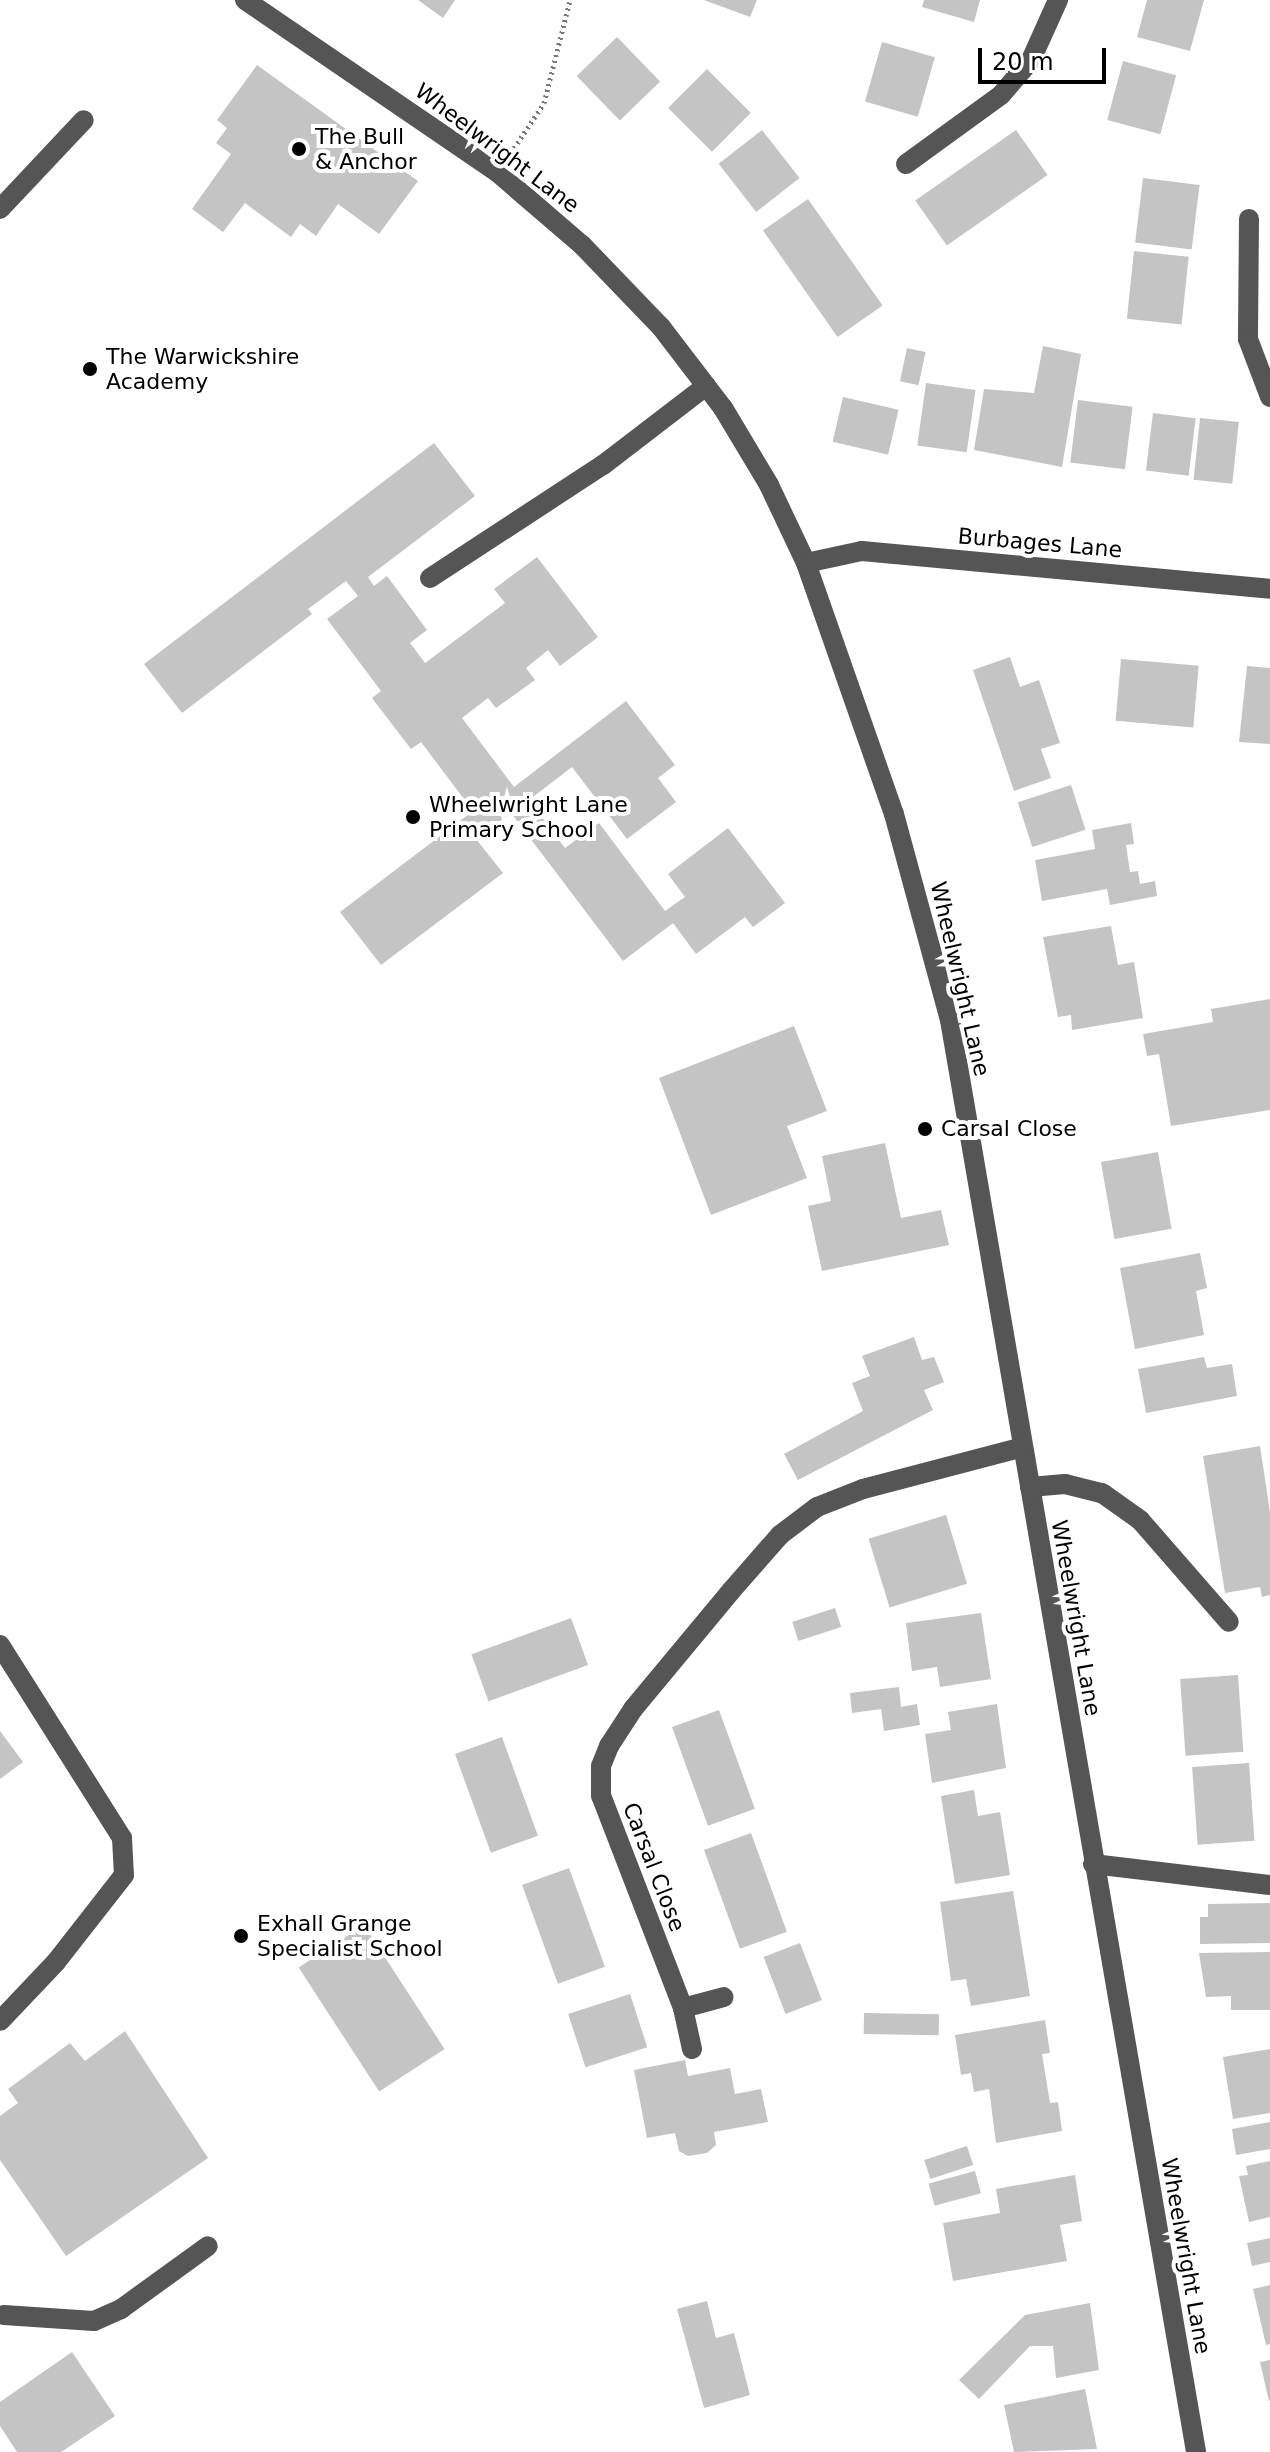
<!DOCTYPE html>
<html>
<head>
<meta charset="utf-8">
<style>
	body { margin:0 }
	#map { position:relative; width:1270px; height:2452px; overflow:hidden; background:#fff; font-family:"DejaVu Sans",sans-serif }
	div>[style] { position:absolute }
	[style*='--x'] { left:calc(var(--x)*1px); top:calc(var(--y)*1px); width:calc(var(--w)*1px); rotate:calc(var(--a)*1deg) }
	.building>* { inset:0; background:#c4c4c4; transform-origin:0 0 }
	.path>* { height:5px; margin-top:-2.5px; transform-origin:0; background:repeating-linear-gradient(90deg,#777 0 2px,transparent 0 6px) }
	.minor>* { height:20px; margin:-10px; padding:0 10px; transform-origin:10px; border-radius:10px; background:#555 }
	.dots>* { width:22px; height:22px; translate:-50% -50%; box-sizing:border-box; border:4px solid #fff; border-radius:50% }
	span { translate:-50% -50%; white-space:nowrap; text-align:center; line-height:1.15; -webkit-text-stroke:8px #fff; paint-order:stroke }
	.poi-label { font-size:22px; color:#000 }
	.left { translate:0 -50%; text-align:left }
	.street-label { font-size:22px; color:#000 }
	.scale { position:absolute; left:978px; top:48px; width:128px; height:36px; box-sizing:border-box; border:4px solid #000; border-top:0; padding-left:10px; font-size:24px; line-height:28px; white-space:nowrap; color:#000; -webkit-text-stroke:6px #fff; paint-order:stroke }
</style>
</head>
<body>
<div id="map">
	<div class="building">
		<div style="clip-path:polygon(418px 0,455px 0,443px 18px)"></div>
		<div style="clip-path:polygon(704px 0,757px 0,750px 17px)"></div>
		<div style="clip-path:polygon(924px 0,980px 0,974px 22px,922px 7px)"></div>
		<div style="clip-path:polygon(1147px 0,1204px 0,1190px 51px,1137px 37px)"></div>
		<div style="left:617px;top:37px;width:62px;height:56px;rotate:46deg"></div>
		<div style="left:882px;top:42px;width:55px;height:62px;rotate:16deg"></div>
		<div style="left:1123px;top:61px;width:55px;height:61px;rotate:15deg"></div>
		<div style="clip-path:polygon(257px 65px,418px 181px,379px 234px,338px 204px,316px 236px,300px 224px,291px 237px,245px 203px,223px 232px,192px 209px,231px 154px,216px 143px,227px 128px,217px 120px)"></div>
		<div style="left:707px;top:69px;width:62px;height:55px;rotate:45deg"></div>
		<div style="left:762px;top:130px;width:61px;height:55px;rotate:52deg"></div>
		<div style="left:1016px;top:130px;width:55px;height:123px;rotate:55deg"></div>
		<div style="left:1143px;top:178px;width:57px;height:65px;rotate:7deg"></div>
		<div style="left:808px;top:199px;width:130px;height:55px;rotate:55deg"></div>
		<div style="left:1134px;top:251px;width:55px;height:68px;rotate:6deg"></div>
		<div style="clip-path:polygon(1043px 346px,1081px 354px,1062px 467px,974px 450px,984px 389px,1034px 393px)"></div>
		<div style="left:907px;top:348px;width:19px;height:34px;rotate:12deg"></div>
		<div style="left:926px;top:383px;width:50px;height:63px;rotate:8deg"></div>
		<div style="left:843px;top:397px;width:57px;height:46px;rotate:13deg"></div>
		<div style="left:1078px;top:400px;width:55px;height:63px;rotate:7deg"></div>
		<div style="left:1153px;top:413px;width:43px;height:58px;rotate:7deg"></div>
		<div style="left:1200px;top:418px;width:39px;height:62px;rotate:6deg"></div>
		<div style="clip-path:polygon(434px 443px,475px 496px,368px 577px,374px 586px,387px 576px,427px 630px,410px 643px,425px 663px,505px 603px,494px 589px,537px 557px,598px 637px,560px 666px,548px 650px,526px 668px,535px 680px,496px 708px,488px 698px,462px 718px,514px 787px,626px 701px,675px 765px,658px 778px,676px 802px,627px 839px,572px 767px,529px 800px,565px 848px,599px 823px,665px 911px,685px 897px,668px 874px,728px 828px,785px 903px,753px 927px,745px 917px,696px 954px,673px 923px,623px 961px,511px 813px,476px 839px,503px 873px,381px 965px,340px 912px,473px 811px,421px 742px,411px 749px,372px 698px,381px 691px,327px 619px,358px 596px,346px 581px,308px 609px,312px 614px,182px 713px,144px 664px)"></div>
		<div style="clip-path:polygon(1010px 657px,1020px 687px,1039px 680px,1060px 743px,1041px 749px,1051px 778px,1014px 791px,973px 670px)"></div>
		<div style="left:1121px;top:659px;width:78px;height:62px;rotate:5deg"></div>
		<div style="clip-path:polygon(1247px 666px,1270px 668px,1270px 744px,1239px 742px)"></div>
		<div style="left:1071px;top:785px;width:47px;height:56px;rotate:72deg"></div>
		<div style="clip-path:polygon(1131px 823px,1134px 844px,1126px 845px,1130px 872px,1138px 871px,1140px 884px,1155px 881px,1157px 896px,1110px 905px,1107px 889px,1042px 901px,1035px 860px,1095px 849px,1092px 830px)"></div>
		<div style="clip-path:polygon(1111px 926px,1118px 965px,1134px 962px,1143px 1018px,1072px 1030px,1071px 1015px,1058px 1017px,1043px 937px)"></div>
		<div style="clip-path:polygon(1270px 999px,1270px 1110px,1171px 1126px,1159px 1054px,1147px 1056px,1143px 1034px,1213px 1022px,1211px 1009px)"></div>
		<div style="clip-path:polygon(794px 1026px,827px 1111px,787px 1126px,807px 1178px,711px 1215px,659px 1078px)"></div>
		<div style="clip-path:polygon(885px 1143px,901px 1218px,941px 1210px,949px 1245px,822px 1271px,808px 1206px,831px 1201px,822px 1156px)"></div>
		<div style="left:1158px;top:1152px;width:78px;height:58px;rotate:80deg"></div>
		<div style="clip-path:polygon(1200px 1253px,1207px 1288px,1196px 1291px,1204px 1335px,1135px 1349px,1120px 1268px)"></div>
		<div style="clip-path:polygon(914px 1337px,922px 1360px,934px 1357px,944px 1382px,924px 1390px,933px 1410px,798px 1480px,784px 1454px,863px 1411px,852px 1383px,870px 1376px,862px 1356px)"></div>
		<div style="clip-path:polygon(1204px 1357px,1207px 1368px,1232px 1364px,1237px 1396px,1146px 1413px,1138px 1369px)"></div>
		<div style="clip-path:polygon(1260px 1446px,1270px 1512px,1270px 1595px,1262px 1597px,1260px 1587px,1225px 1593px,1203px 1456px)"></div>
		<div style="left:946px;top:1515px;width:72px;height:81px;rotate:73deg"></div>
		<div style="left:835px;top:1608px;width:20px;height:45px;rotate:72deg"></div>
		<div style="clip-path:polygon(981px 1613px,991px 1679px,940px 1687px,937px 1667px,912px 1671px,906px 1623px)"></div>
		<div style="left:571px;top:1618px;width:50px;height:106px;rotate:70deg"></div>
		<div style="left:1238px;top:1675px;width:77px;height:58px;rotate:86deg"></div>
		<div style="clip-path:polygon(899px 1687px,901px 1707px,917px 1704px,920px 1725px,884px 1731px,881px 1709px,852px 1713px,850px 1693px)"></div>
		<div style="clip-path:polygon(997px 1704px,1006px 1768px,932px 1783px,925px 1734px,951px 1730px,948px 1712px)"></div>
		<div style="left:719px;top:1710px;width:105px;height:50px;rotate:70deg"></div>
		<div style="clip-path:polygon(0 1731px,23px 1762px,0 1779px)"></div>
		<div style="left:502px;top:1737px;width:105px;height:50px;rotate:70deg"></div>
		<div style="left:1249px;top:1763px;width:78px;height:57px;rotate:86deg"></div>
		<div style="clip-path:polygon(974px 1790px,978px 1816px,1000px 1812px,1010px 1875px,955px 1884px,941px 1796px)"></div>
		<div style="left:751px;top:1833px;width:105px;height:50px;rotate:70deg"></div>
		<div style="left:569px;top:1868px;width:105px;height:50px;rotate:70deg"></div>
		<div style="clip-path:polygon(1013px 1891px,1030px 1996px,971px 2006px,966px 1979px,951px 1981px,940px 1902px)"></div>
		<div style="clip-path:polygon(1270px 1903px,1270px 1943px,1200px 1944px,1200px 1917px,1208px 1917px,1208px 1904px)"></div>
		<div style="left:364px;top:1925px;width:148px;height:78px;rotate:57deg"></div>
		<div style="left:800px;top:1943px;width:61px;height:39px;rotate:69deg"></div>
		<div style="clip-path:polygon(1270px 1952px,1270px 2010px,1231px 2010px,1231px 1996px,1206px 1997px,1199px 1953px)"></div>
		<div style="left:630px;top:1994px;width:56px;height:65px;rotate:72deg"></div>
		<div style="left:864px;top:2013px;width:75px;height:21px;rotate:1deg"></div>
		<div style="clip-path:polygon(1045px 2020px,1050px 2053px,1042px 2054px,1050px 2103px,1058px 2102px,1062px 2131px,996px 2143px,989px 2089px,974px 2092px,971px 2073px,961px 2075px,955px 2035px)"></div>
		<div style="clip-path:polygon(125px 2031px,208px 2158px,66px 2256px,0 2160px,0 2116px,18px 2103px,8px 2089px,70px 2043px,85px 2061px)"></div>
		<div style="clip-path:polygon(1270px 2049px,1270px 2113px,1233px 2119px,1223px 2057px)"></div>
		<div style="clip-path:polygon(685px 2060px,688px 2076px,730px 2068px,735px 2094px,761px 2089px,768px 2122px,714px 2132px,716px 2145px,707px 2153px,688px 2156px,679px 2151px,675px 2133px,647px 2138px,634px 2070px)"></div>
		<div style="clip-path:polygon(1270px 2122px,1270px 2149px,1236px 2155px,1232px 2129px)"></div>
		<div style="left:967px;top:2146px;width:20px;height:45px;rotate:72deg"></div>
		<div style="clip-path:polygon(1270px 2161px,1270px 2217px,1249px 2222px,1239px 2176px,1248px 2175px,1246px 2166px)"></div>
		<div style="left:975px;top:2171px;width:23px;height:48px;rotate:75deg"></div>
		<div style="clip-path:polygon(1075px 2175px,1082px 2221px,1060px 2225px,1067px 2261px,953px 2281px,943px 2223px,1000px 2213px,996px 2189px)"></div>
		<div style="clip-path:polygon(1270px 2238px,1270px 2262px,1252px 2266px,1247px 2243px)"></div>
		<div style="clip-path:polygon(1270px 2285px,1270px 2344px,1266px 2345px,1253px 2289px)"></div>
		<div style="clip-path:polygon(707px 2301px,716px 2338px,734px 2333px,750px 2395px,704px 2408px,677px 2309px)"></div>
		<div style="clip-path:polygon(1090px 2303px,1099px 2370px,1056px 2378px,1053px 2346px,1030px 2346px,979px 2399px,959px 2380px,1025px 2315px)"></div>
		<div style="clip-path:polygon(72px 2352px,115px 2416px,61px 2452px,17px 2452px,0 2426px,0 2402px)"></div>
		<div style="clip-path:polygon(1270px 2360px,1270px 2400px,1269px 2401px,1260px 2362px)"></div>
		<div style="clip-path:polygon(1085px 2389px,1097px 2449px,1014px 2452px,1004px 2405px)"></div>
	</div>
	<div class="path">
		<div style="--x:514;--y:148;--w:54;--a:-56.3"></div>
		<div style="--x:544;--y:103;--w:106;--a:-75.8"></div>
	</div>
	<div class="minor">
		<div style="--x:245;--y:0;--w:305;--a:34.3"></div>
		<div style="--x:497;--y:172;--w:112;--a:40.7"></div>
		<div style="--x:582;--y:245;--w:114;--a:46.1"></div>
		<div style="--x:661;--y:327;--w:102;--a:52.6"></div>
		<div style="--x:723;--y:408;--w:90;--a:59.1"></div>
		<div style="--x:769;--y:485;--w:86;--a:64.6"></div>
		<div style="--x:806;--y:563;--w:266;--a:70.7"></div>
		<div style="--x:894;--y:814;--w:213;--a:74.8"></div>
		<div style="--x:950;--y:1020;--w:1453;--a:80.25"></div>
		<div style="--x:906;--y:164;--w:117;--a:-36"></div>
		<div style="--x:1001;--y:95;--w:46;--a:-49.4"></div>
		<div style="--x:1031;--y:60;--w:66;--a:-65.8"></div>
		<div style="--x:0;--y:209;--w:122;--a:-46.7"></div>
		<div style="--x:1249;--y:219;--w:120;--a:90.5"></div>
		<div style="--x:1248;--y:339;--w:62;--a:69.2"></div>
		<div style="--x:806;--y:563;--w:57;--a:-12.1"></div>
		<div style="--x:862;--y:551;--w:410;--a:5.3"></div>
		<div style="--x:430;--y:578;--w:207;--a:-33.2"></div>
		<div style="--x:603;--y:465;--w:130;--a:-37.5"></div>
		<div style="--x:1030;--y:1487;--w:35;--a:-5"></div>
		<div style="--x:1065;--y:1484;--w:38;--a:14"></div>
		<div style="--x:1102;--y:1493;--w:47;--a:35.4"></div>
		<div style="--x:1140;--y:1520;--w:135;--a:48.9"></div>
		<div style="--x:0;--y:1645;--w:228;--a:57.7"></div>
		<div style="--x:122;--y:1838;--w:37;--a:87"></div>
		<div style="--x:124;--y:1875;--w:110;--a:128"></div>
		<div style="--x:56;--y:1962;--w:81;--a:133.5"></div>
		<div style="--x:1093;--y:1864;--w:178;--a:6.8"></div>
		<div style="--x:683;--y:2008;--w:42;--a:-15"></div>
		<div style="--x:692;--y:2049;--w:42;--a:-102.4"></div>
		<div style="--x:683;--y:2008;--w:227;--a:-111.1"></div>
		<div style="--x:601;--y:1796;--w:30;--a:-90"></div>
		<div style="--x:601;--y:1766;--w:22;--a:-68"></div>
		<div style="--x:609;--y:1746;--w:44;--a:-57"></div>
		<div style="--x:633;--y:1709;--w:153;--a:-50.3"></div>
		<div style="--x:731;--y:1591;--w:74;--a:-48.8"></div>
		<div style="--x:780;--y:1535;--w:46;--a:-37.1"></div>
		<div style="--x:817;--y:1507;--w:49;--a:-21.4"></div>
		<div style="--x:863;--y:1489;--w:165;--a:-14.7"></div>
		<div style="--x:4;--y:2315;--w:90;--a:3.8"></div>
		<div style="--x:94;--y:2321;--w:30;--a:-24"></div>
		<div style="--x:121;--y:2309;--w:107;--a:-35.9"></div>
	</div>
	<div class="dots">
		<div style="left:299px;top:149px;background:#000"></div>
		<div style="left:90px;top:369px;background:#000"></div>
		<div style="left:413px;top:817px;background:#000"></div>
		<div style="left:925px;top:1129px;background:#000"></div>
		<div style="left:241px;top:1936px;background:#000"></div>
	</div>
	<div class="poi-label">
		<span class="left" style="left:315px;top:149px">The Bull<br>&amp; Anchor</span>
		<span class="left" style="left:106px;top:369px">The Warwickshire<br>Academy</span>
		<span class="left" style="left:429px;top:817px">Wheelwright Lane<br>Primary School</span>
		<span class="left" style="left:941px;top:1129px">Carsal Close</span>
		<span class="left" style="left:257px;top:1936px">Exhall Grange<br>Specialist School</span>
	</div>
	<div class="street-label">
		<span style="left:497px;top:148px;rotate:37deg">Wheelwright Lane</span>
		<span style="left:1040px;top:543px;rotate:5deg">Burbages Lane</span>
		<span style="left:960px;top:979px;rotate:77deg">Wheelwright Lane</span>
		<span style="left:1076px;top:1618px;rotate:80deg">Wheelwright Lane</span>
		<span style="left:654px;top:1867px;rotate:69deg">Carsal Close</span>
		<span style="left:1186px;top:2256px;rotate:80deg">Wheelwright Lane</span>
	</div>
	<div class="scale">20 m</div>
</div>
</body>
</html>
